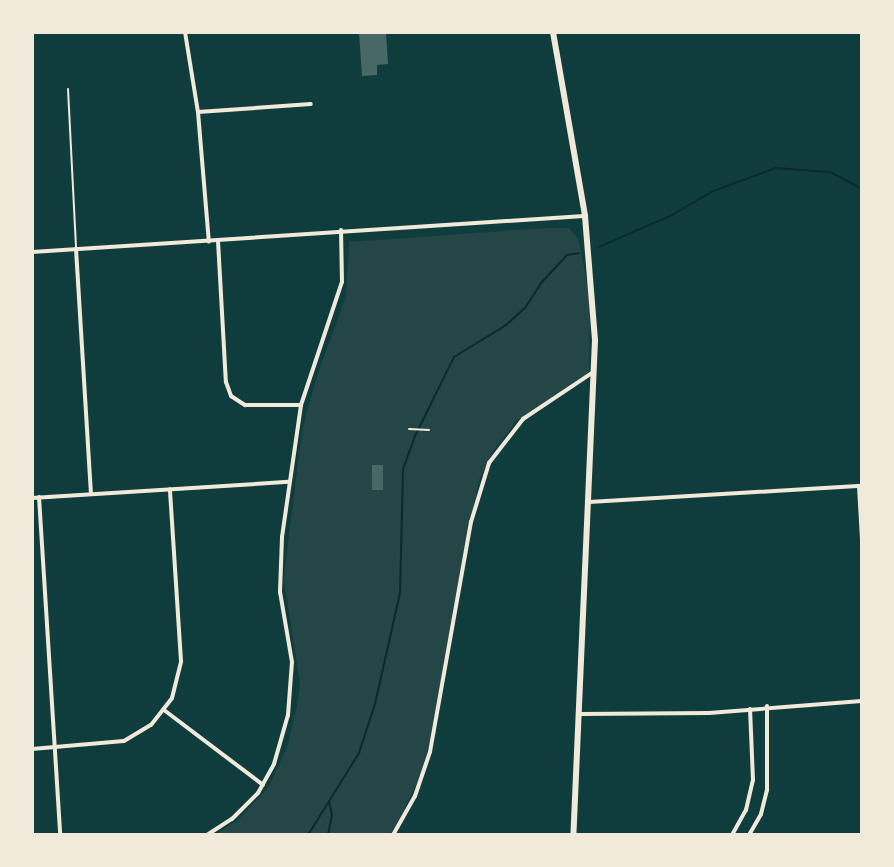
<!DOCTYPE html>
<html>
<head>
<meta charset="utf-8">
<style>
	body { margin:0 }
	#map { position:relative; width:894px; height:867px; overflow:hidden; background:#0f3d3e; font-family:"Source Sans 3",sans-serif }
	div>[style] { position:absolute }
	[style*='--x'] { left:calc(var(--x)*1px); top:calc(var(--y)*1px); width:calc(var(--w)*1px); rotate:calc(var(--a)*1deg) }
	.green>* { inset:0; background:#244646 }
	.stream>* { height:2px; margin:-1px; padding:0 1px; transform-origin:1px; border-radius:1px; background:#0a2a2b }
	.building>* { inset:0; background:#486865; transform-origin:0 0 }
	.path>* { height:2px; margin:-1px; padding:0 1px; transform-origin:1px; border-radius:1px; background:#f1e9da }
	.service>* { height:2px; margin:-1px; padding:0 1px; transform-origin:1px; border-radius:1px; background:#f1e9da }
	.minor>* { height:4px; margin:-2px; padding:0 2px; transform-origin:2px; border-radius:2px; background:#f1e9da }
	.tertiary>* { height:6px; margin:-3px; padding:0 3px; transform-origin:3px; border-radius:3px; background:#f1e9da }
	span { translate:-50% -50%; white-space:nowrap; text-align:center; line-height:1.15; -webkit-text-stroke:8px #f1e9da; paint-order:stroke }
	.frame { position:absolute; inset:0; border:34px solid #f1e9da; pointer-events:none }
</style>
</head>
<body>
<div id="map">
	<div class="green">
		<div style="clip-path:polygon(544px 228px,569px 228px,578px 239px,590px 295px,589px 372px,517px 420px,491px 454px,479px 480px,431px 740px,420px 776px,399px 821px,389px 835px,214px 835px,237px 821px,268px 788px,287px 748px,297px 706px,300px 684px,284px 580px,287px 551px,302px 431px,317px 376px,346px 297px,349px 242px)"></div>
	</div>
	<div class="stream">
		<div style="--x:599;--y:247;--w:80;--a:-23.7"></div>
		<div style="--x:672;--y:215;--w:48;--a:-30.3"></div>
		<div style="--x:713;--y:191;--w:67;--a:-20.1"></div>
		<div style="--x:776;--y:168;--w:54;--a:4.2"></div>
		<div style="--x:830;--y:172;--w:36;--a:28"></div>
		<div style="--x:308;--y:835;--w:97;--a:-58.1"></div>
		<div style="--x:359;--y:753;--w:52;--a:-71.9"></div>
		<div style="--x:375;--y:704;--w:114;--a:-77.3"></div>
		<div style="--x:400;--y:593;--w:124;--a:-88.6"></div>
		<div style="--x:403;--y:469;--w:37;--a:-70"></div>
		<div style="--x:416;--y:434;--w:86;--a:-63.7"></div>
		<div style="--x:454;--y:357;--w:61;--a:-31.6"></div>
		<div style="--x:506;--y:325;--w:25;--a:-42"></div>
		<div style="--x:525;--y:308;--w:30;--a:-57"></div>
		<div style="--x:541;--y:283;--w:38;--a:-47"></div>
		<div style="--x:567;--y:255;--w:12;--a:-9"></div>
		<div style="--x:328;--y:835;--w:20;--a:-79"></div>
		<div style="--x:332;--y:815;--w:14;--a:-102"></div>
	</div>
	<div class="building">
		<div style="clip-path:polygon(359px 32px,386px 32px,388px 64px,377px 65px,377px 75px,362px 76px)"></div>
		<div style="left:372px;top:465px;width:11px;height:25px"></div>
	</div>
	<div class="path">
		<div style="--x:409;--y:429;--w:20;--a:3"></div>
	</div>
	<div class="service">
		<div style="--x:68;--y:89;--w:159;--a:87.1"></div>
	</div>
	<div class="minor">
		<div style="--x:185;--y:32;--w:81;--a:80.8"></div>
		<div style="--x:198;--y:112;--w:130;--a:85.2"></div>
		<div style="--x:198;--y:112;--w:113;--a:-4"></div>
		<div style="--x:218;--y:241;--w:141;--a:86.8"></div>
		<div style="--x:226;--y:382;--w:15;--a:70"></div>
		<div style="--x:231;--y:396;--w:17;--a:33"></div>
		<div style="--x:245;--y:405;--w:56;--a:0"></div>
		<div style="--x:76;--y:249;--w:245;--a:86.5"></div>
		<div style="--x:32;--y:252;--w:553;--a:-3.73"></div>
		<div style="--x:859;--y:486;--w:53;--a:86.8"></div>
		<div style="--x:39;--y:497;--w:339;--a:86.4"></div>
		<div style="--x:32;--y:498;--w:257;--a:-3.6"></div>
		<div style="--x:589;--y:502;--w:273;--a:-3.4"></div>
		<div style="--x:164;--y:710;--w:124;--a:37.1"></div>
		<div style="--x:579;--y:714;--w:130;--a:-0.4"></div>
		<div style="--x:709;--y:713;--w:153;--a:-4.5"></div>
		<div style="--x:32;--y:749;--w:92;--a:-5"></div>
		<div style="--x:124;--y:741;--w:31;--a:-31"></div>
		<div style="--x:151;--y:725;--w:34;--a:-52"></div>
		<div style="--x:172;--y:698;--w:38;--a:-76"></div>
		<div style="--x:181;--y:661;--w:172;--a:-93.7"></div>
		<div style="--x:207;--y:835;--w:30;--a:-33"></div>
		<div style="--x:232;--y:819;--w:37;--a:-45"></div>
		<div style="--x:258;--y:793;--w:33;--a:-61"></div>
		<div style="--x:274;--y:764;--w:51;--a:-74.1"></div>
		<div style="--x:288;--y:715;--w:53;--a:-85.7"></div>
		<div style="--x:292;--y:662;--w:71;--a:-99.7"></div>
		<div style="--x:280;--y:592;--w:55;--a:-87.9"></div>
		<div style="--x:282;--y:537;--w:133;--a:-81.8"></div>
		<div style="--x:301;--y:405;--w:130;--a:-71.6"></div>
		<div style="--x:342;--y:282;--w:52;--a:-91.1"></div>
		<div style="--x:393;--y:835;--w:45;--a:-60.6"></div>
		<div style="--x:415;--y:796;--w:46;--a:-71.2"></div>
		<div style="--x:430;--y:752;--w:234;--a:-79.9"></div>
		<div style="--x:471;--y:522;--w:62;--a:-73"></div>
		<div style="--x:489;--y:463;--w:56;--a:-52.3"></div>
		<div style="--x:523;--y:419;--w:83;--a:-33.7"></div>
		<div style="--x:732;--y:835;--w:29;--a:-61"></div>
		<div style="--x:746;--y:810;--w:31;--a:-77"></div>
		<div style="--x:753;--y:780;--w:71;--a:-92.4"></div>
		<div style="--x:749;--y:835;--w:24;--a:-60"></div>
		<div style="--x:761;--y:814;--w:25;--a:-76"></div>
		<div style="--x:767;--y:790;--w:84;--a:-90"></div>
	</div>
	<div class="tertiary">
		<div style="--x:553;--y:32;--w:187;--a:80.1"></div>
		<div style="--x:585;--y:216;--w:124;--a:85.4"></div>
		<div style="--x:595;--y:340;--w:495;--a:92.5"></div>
	</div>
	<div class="frame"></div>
</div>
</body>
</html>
